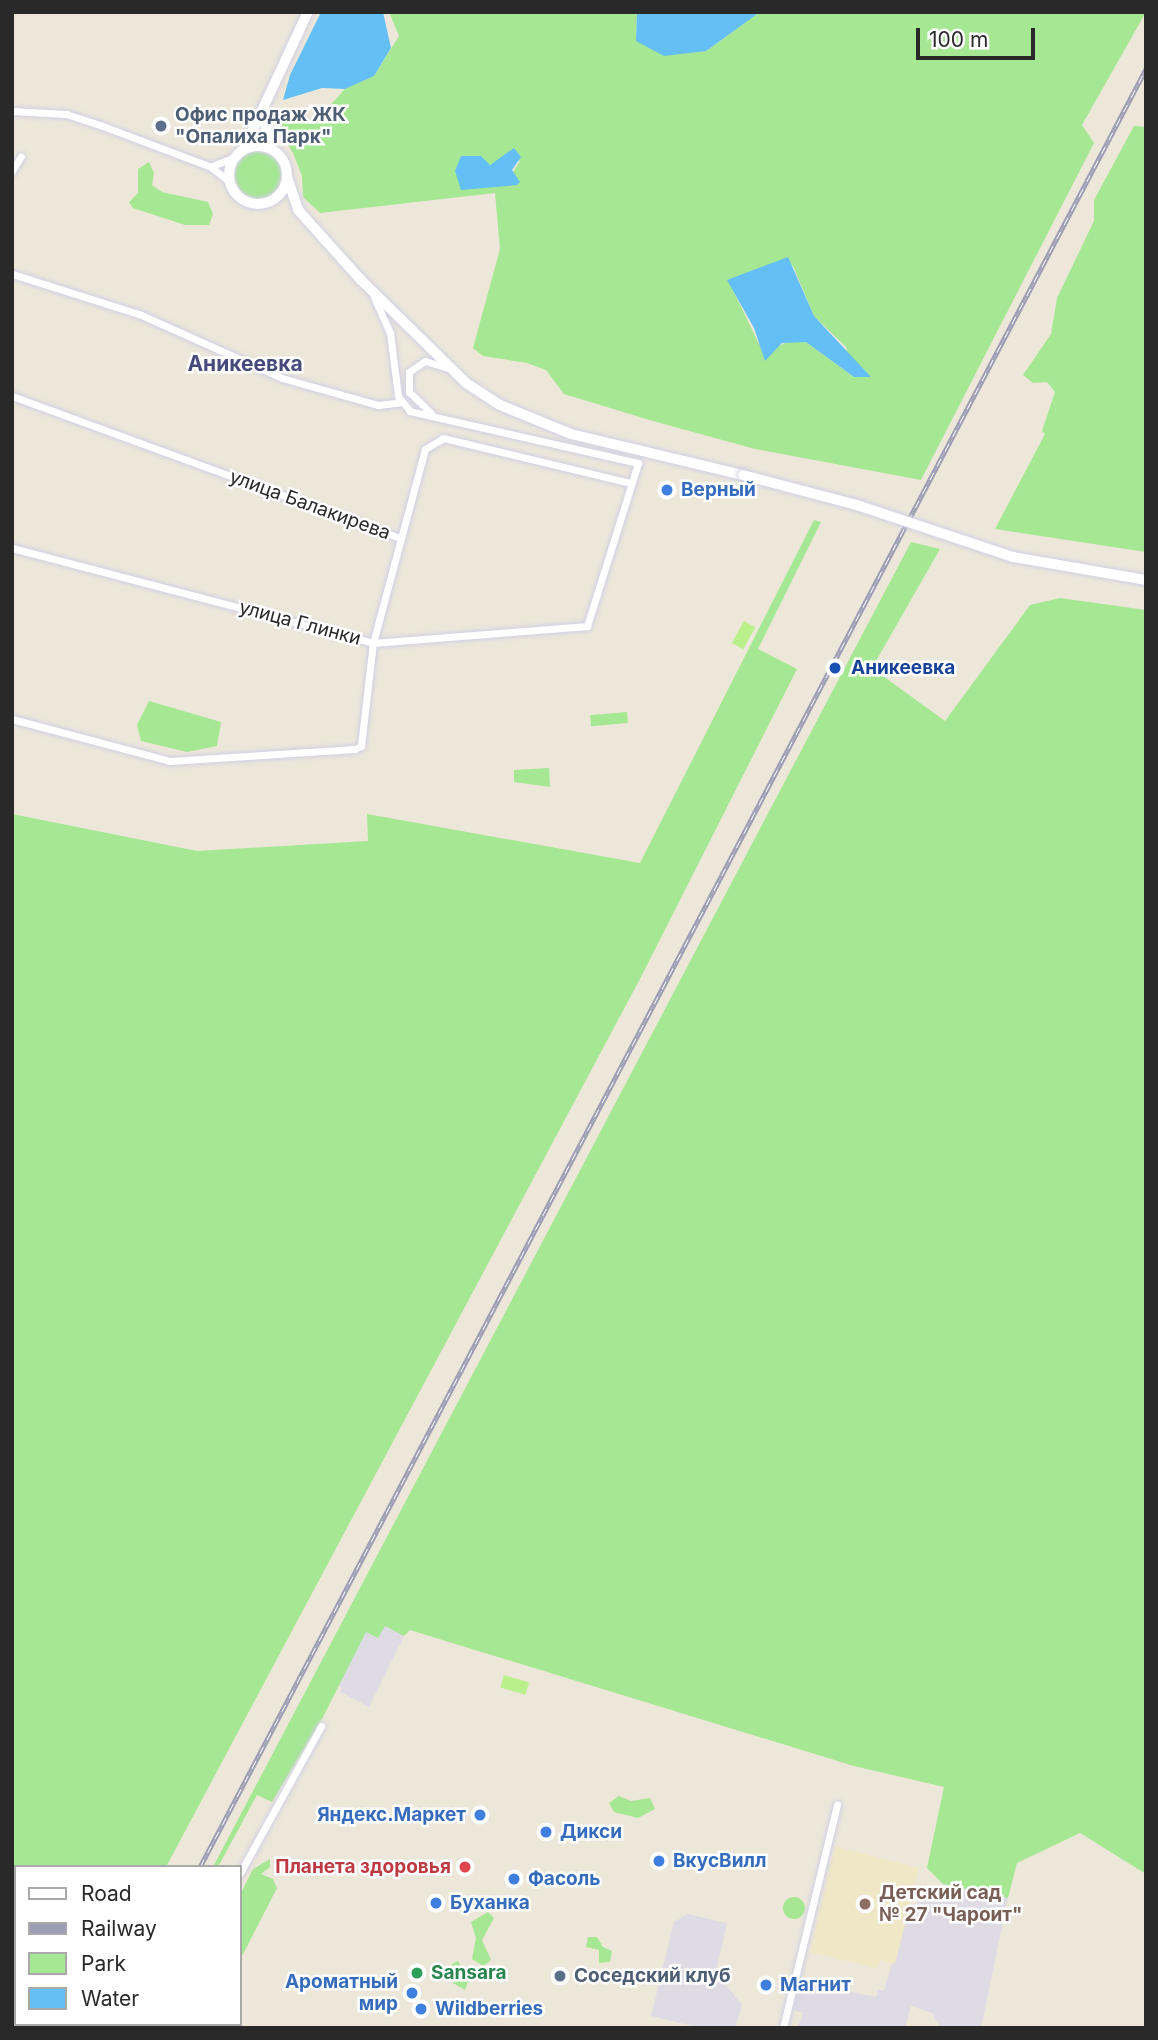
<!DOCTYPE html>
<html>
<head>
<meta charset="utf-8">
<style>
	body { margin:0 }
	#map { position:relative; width:1158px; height:2040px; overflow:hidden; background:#ede7da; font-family:Inter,sans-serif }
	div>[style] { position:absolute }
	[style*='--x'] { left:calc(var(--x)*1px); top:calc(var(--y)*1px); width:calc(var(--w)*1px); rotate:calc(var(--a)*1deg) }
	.industrial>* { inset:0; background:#dfdbe4 }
	.education>* { inset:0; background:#f0e7c7 }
	.green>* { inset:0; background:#a5e792; transform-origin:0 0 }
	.round { border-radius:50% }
	.pitch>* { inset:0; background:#baf08c; transform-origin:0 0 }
	.water>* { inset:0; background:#64bff7 }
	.roads { filter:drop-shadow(0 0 2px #cfd0e3) drop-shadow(0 0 2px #cfd0e3) }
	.street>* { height:7px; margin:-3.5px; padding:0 3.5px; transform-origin:3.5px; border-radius:3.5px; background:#fff }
	.secondary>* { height:10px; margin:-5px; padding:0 5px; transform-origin:5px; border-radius:5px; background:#fff }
	.secondary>.ring { margin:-5px; padding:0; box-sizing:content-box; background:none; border:10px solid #fff; border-radius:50% }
	.rail>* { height:5px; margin-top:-2.5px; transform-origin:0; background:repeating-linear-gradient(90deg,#fff 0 8px,#9c9db5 0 16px); box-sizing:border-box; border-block:2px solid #9c9db5 }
	.bridges { filter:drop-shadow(0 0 2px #cfd0e3) drop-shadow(0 0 2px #cfd0e3) }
	.secondary-bridge>* { height:10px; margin:-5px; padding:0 5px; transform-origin:5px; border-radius:5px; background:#fff }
	.dots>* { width:19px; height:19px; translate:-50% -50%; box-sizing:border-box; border:4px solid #fff; border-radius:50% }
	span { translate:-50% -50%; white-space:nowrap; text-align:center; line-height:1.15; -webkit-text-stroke:5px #fff; paint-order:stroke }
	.service-label { font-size:19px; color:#4e5e75; font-weight:700 }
	.left { translate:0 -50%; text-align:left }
	.shop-label { font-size:19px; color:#366cbe; font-weight:700 }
	.right { translate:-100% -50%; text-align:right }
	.street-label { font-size:19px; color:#292929 }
	.transit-label { font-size:19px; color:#164399; font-weight:700 }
	.health-label { font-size:19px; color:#be3a42; font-weight:700 }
	.education-label { font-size:19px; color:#785e54; font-weight:700 }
	.leisure-label { font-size:19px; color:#27864d; font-weight:700 }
	.neighbourhood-label { font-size:21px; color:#464a7d; font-weight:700 }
	.frame { position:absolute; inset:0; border:14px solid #292929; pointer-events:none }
	.legend { position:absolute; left:14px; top:1865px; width:228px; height:161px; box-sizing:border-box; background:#fff; border:2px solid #a9a9a9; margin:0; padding:9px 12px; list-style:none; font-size:21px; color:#292929 }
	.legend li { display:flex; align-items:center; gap:14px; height:35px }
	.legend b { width:35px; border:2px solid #a9a9a9 }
	.scale { position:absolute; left:916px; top:28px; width:119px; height:32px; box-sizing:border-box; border:4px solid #292929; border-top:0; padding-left:9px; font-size:21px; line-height:24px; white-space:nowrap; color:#292929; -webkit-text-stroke:5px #fff; paint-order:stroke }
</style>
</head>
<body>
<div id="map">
	<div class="industrial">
		<div style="clip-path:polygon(385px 1626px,404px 1636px,369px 1707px,340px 1692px,342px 1688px,337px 1685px,366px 1631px)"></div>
		<div style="clip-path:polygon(943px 1884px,1008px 1898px,981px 2028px,940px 2028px,932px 2013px,911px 2006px,905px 2028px,797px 2028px,803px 2013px,793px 2010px,800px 1981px,876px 1997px,878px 1990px,884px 1991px,908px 1910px)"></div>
		<div style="clip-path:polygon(688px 1914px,727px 1923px,716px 1972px,742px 2005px,735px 2028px,701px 2028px,651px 2016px,674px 1922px)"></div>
	</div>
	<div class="education">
		<div style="clip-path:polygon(835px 1846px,919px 1868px,895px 1964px,881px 1960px,876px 1968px,810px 1952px)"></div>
	</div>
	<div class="green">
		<div style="clip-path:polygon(evenodd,389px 12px,637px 12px,636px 41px,706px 51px,760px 12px,1146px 12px,1082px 125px,1094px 143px,921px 480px,755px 449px,653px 421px,564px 394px,546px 370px,527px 363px,483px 356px,473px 348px,500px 249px,495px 193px,320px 213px,303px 197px,302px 176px,293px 153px,274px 122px,282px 107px,313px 124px,345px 89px,374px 76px,399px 36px,389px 12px,461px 156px,490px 165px,505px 157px,520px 161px,512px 174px,520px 182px,477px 185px,458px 168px,461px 156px,389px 12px,793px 266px,814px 316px,846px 347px,854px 377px,806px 342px,790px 341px,774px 348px,759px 344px,728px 280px,793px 266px)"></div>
		<div style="clip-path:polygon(1134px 126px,1146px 127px,1146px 552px,995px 529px,1045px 434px,1042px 431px,1055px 392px,1047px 382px,1033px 383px,1023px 375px,1051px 334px,1057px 298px,1094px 221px,1094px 200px)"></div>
		<div class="round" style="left:235px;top:152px;width:46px;height:46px"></div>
		<div style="clip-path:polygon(149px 162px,154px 173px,152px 185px,162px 192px,208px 202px,213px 214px,209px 225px,185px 225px,133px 208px,129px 202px,138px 193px,138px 169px)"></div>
		<div style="clip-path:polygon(814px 520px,821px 522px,758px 649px,797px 669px,641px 977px,166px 1867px,16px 1867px,16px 2024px,82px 2024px,12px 2028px,12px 814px,197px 851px,368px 841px,367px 814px,640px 863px)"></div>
		<div style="clip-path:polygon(911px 542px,940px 549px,872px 668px,945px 721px,1030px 605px,1060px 598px,1146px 610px,1146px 1874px,1080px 1833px,1017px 1863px,1008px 1898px,943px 1884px,927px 1868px,944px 1787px,854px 1766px,410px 1630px,404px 1636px,385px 1626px,378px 1638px,366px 1632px,323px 1717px,272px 1802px,257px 1795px,218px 1867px,213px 1867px)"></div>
		<div style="clip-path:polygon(149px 701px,221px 722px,217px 746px,187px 752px,141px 741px,137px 725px)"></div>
		<div style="left:627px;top:712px;width:11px;height:37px;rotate:85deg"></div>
		<div style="clip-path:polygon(549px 768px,550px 787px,514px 782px,514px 770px)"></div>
		<div style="clip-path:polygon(619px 1796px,631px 1801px,650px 1798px,655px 1809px,638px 1818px,614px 1812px,609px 1803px)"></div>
		<div style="clip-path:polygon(270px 1859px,270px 1867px,261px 1874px,273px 1879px,277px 1888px,240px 1960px,240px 1895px,253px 1869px)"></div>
		<div class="round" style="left:783px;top:1897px;width:22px;height:22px"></div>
		<div style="clip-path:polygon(488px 1912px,494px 1918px,482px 1940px,491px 1960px,483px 1966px,472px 1959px,476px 1938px,471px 1922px)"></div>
		<div style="clip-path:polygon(588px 1937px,597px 1937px,603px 1947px,612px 1951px,610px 1962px,599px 1963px,599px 1950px,586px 1947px)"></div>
		<div style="clip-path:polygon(458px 1961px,469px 1979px,465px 1990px,453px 1983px,452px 1964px)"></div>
	</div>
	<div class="pitch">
		<div style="left:744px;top:621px;width:13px;height:25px;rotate:29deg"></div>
		<div style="left:504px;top:1675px;width:26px;height:13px;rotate:16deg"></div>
	</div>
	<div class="water">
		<div style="clip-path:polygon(321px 12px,383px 12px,391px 48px,374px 76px,345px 89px,322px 88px,283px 100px,290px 75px)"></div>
		<div style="clip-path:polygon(637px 12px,760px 12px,706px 51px,664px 56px,636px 41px)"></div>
		<div style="clip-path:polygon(514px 148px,521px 157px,512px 170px,520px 182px,517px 185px,461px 190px,455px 171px,461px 156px,481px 156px,490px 165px)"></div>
		<div style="clip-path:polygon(788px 257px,814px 316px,871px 377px,854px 377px,806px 342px,782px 343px,765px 361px,754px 328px,727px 280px)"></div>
	</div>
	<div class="roads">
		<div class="street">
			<div style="--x:12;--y:111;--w:54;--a:3.2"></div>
			<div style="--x:66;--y:114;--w:36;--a:18"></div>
			<div style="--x:100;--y:125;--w:119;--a:20.7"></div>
			<div style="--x:211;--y:167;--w:23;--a:38"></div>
			<div style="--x:212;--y:166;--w:25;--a:-21"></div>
			<div style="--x:12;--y:171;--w:17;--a:-59"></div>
			<div style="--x:12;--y:274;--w:133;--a:17.5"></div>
			<div style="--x:139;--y:314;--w:157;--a:24.1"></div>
			<div style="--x:282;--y:378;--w:100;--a:15.7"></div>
			<div style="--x:378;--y:405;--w:23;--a:-7"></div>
			<div style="--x:12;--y:396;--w:413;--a:20.1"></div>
			<div style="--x:431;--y:413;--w:30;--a:-136"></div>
			<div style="--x:409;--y:392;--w:20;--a:-90"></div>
			<div style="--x:409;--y:372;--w:19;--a:-35"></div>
			<div style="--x:425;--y:361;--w:24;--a:17"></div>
			<div style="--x:12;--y:548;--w:373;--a:14.7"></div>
			<div style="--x:373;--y:643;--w:215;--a:-4.5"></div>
			<div style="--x:587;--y:626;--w:171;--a:-72.6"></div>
			<div style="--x:638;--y:463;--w:234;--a:-167.2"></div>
			<div style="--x:410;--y:411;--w:19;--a:-129"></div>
			<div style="--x:398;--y:396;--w:64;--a:-97.2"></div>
			<div style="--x:390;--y:333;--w:39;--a:-114"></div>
			<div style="--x:12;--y:719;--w:163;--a:14.9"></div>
			<div style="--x:170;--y:761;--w:185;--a:-3.7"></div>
			<div style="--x:355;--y:749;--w:7;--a:-27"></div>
			<div style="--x:361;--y:746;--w:104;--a:-83.4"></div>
			<div style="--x:373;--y:643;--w:201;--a:-75"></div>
			<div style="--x:425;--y:449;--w:21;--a:-31"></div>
			<div style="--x:443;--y:438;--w:193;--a:13.5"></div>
			<div style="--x:240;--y:1873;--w:168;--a:-61.1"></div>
			<div style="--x:161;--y:2028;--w:4;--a:-63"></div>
			<div style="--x:783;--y:2028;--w:230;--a:-76.4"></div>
		</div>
		<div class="secondary">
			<div style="--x:263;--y:116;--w:33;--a:76"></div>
			<div class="ring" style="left:229px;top:146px;width:48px;height:48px"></div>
			<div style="--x:244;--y:149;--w:151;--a:-65"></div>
			<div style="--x:287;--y:177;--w:36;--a:71"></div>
			<div style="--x:299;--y:211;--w:93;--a:48.1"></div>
			<div style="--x:361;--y:280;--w:147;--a:44.4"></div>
			<div style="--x:466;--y:383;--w:40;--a:32.9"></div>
			<div style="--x:500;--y:405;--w:77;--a:22.2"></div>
			<div style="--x:571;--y:434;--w:177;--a:13.4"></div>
		</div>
	</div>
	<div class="rail">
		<div style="--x:200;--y:1867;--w:2032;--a:-62.25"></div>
		<div style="--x:113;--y:2028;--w:4;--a:-63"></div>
	</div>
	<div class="bridges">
		<div class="secondary-bridge">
			<div style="--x:743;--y:475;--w:121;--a:14.8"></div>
			<div style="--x:860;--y:506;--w:161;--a:18.4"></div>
			<div style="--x:1013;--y:557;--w:135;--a:9.8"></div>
		</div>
	</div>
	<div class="dots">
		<div style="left:161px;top:126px;background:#5c6f8a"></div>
		<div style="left:667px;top:490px;background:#3f7fe0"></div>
		<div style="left:835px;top:668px;background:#1a4fb4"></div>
		<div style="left:480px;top:1815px;background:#3f7fe0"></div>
		<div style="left:546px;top:1832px;background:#3f7fe0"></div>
		<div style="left:659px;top:1861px;background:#3f7fe0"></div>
		<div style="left:465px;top:1867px;background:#e0444e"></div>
		<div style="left:514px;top:1879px;background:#3f7fe0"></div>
		<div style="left:436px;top:1903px;background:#3f7fe0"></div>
		<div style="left:865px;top:1904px;background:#8d6e63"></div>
		<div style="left:417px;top:1973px;background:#2e9e5b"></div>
		<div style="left:560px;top:1976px;background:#5c6f8a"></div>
		<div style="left:766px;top:1985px;background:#3f7fe0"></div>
		<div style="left:412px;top:1993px;background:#3f7fe0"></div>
		<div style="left:421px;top:2009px;background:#3f7fe0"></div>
	</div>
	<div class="service-label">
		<span class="left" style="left:175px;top:126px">Офис продаж ЖК<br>"Опалиха Парк"</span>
		<span class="left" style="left:574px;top:1976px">Соседский клуб</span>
	</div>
	<div class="shop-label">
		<span class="left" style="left:681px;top:490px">Верный</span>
		<span class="right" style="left:466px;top:1815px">Яндекс.Маркет</span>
		<span class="left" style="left:560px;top:1832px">Дикси</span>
		<span class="left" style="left:673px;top:1861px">ВкусВилл</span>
		<span class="left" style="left:528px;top:1879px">Фасоль</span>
		<span class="left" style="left:450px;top:1903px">Буханка</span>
		<span class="right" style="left:398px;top:1993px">Ароматный<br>мир</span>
		<span class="left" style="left:780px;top:1985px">Магнит</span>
		<span class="left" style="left:435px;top:2009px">Wildberries</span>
	</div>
	<div class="street-label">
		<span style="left:310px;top:505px;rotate:20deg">улица Балакирева</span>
		<span style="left:300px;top:623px;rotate:15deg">улица Глинки</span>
	</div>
	<div class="transit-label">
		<span class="left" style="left:851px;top:668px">Аникеевка</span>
	</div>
	<div class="health-label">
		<span class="right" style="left:451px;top:1867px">Планета здоровья</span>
	</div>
	<div class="education-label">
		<span class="left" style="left:879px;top:1904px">Детский сад<br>№ 27 "Чароит"</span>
	</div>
	<div class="leisure-label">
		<span class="left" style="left:431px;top:1973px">Sansara</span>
	</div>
	<div class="neighbourhood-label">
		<span style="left:245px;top:364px">Аникеевка</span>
	</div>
	<div class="frame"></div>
	<ul class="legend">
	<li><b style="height:9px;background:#fff"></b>Road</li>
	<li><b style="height:9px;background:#9c9db5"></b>Railway</li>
	<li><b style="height:19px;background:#a5e792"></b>Park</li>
	<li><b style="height:19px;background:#64bff7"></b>Water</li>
	</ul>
	<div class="scale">100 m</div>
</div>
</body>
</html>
